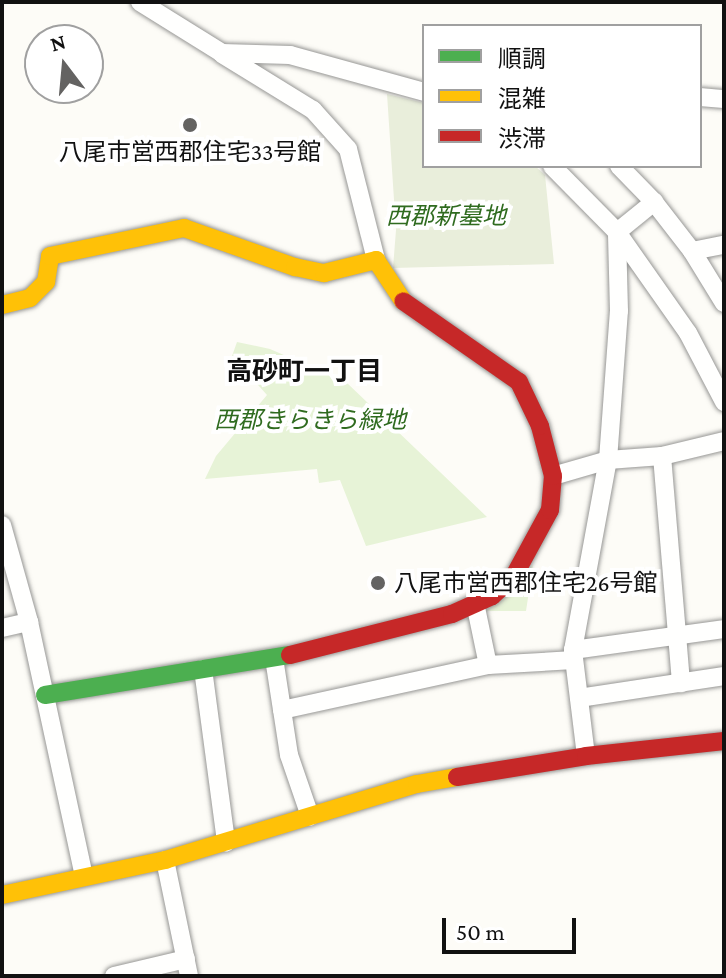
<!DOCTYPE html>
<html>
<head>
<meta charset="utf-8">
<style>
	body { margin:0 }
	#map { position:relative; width:726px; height:978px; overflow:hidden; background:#fdfcf7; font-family:"Crimson Pro","Noto Sans JP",serif }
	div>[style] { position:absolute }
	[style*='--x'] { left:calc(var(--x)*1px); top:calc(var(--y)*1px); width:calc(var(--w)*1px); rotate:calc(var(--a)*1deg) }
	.green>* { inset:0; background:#e7f3d7 }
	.cemetery>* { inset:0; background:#e9eedb }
	.roads { filter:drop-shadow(0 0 2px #979795) drop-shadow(0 0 2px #979795) }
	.street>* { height:18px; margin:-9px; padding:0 9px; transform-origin:9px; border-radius:9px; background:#fffffe }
	.fast>* { height:18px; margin:-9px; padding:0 9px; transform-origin:9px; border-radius:9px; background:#4caf50 }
	.slow>* { height:18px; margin:-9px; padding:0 9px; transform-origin:9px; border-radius:9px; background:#ffc107 }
	.jam>* { height:18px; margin:-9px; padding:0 9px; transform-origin:9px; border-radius:9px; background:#c62828 }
	.dots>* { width:22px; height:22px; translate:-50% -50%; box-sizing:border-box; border:4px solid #fff; border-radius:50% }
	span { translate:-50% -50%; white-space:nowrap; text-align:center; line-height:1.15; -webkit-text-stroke:8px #fff; paint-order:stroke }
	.poi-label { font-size:24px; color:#111 }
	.left { translate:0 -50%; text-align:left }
	.park-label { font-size:24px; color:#2f6b1f; font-style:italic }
	.neighbourhood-label { font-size:26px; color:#111; font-weight:700 }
	.frame { position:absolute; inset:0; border:4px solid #111; pointer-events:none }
	.legend { position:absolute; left:422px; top:24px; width:280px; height:144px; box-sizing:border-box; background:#fff; border:2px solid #a0a0a0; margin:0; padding:10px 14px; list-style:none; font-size:24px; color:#111 }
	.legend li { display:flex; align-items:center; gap:16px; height:40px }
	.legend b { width:40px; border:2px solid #a0a0a0 }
	.north { position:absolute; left:24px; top:24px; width:80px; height:80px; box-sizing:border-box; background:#fff; border:2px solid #a0a0a0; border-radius:50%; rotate:344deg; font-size:22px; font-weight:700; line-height:32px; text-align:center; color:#111 }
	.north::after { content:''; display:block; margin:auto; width:28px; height:36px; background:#646362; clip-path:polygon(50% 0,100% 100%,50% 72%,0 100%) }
	.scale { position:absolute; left:442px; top:918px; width:134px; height:36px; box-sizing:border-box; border:4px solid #111; border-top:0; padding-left:10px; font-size:24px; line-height:28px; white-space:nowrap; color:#111; -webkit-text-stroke:6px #fff; paint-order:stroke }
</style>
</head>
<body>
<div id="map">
	<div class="green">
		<div style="clip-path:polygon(237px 342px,270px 349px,346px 382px,487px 517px,366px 546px,340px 480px,319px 483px,317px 469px,205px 479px,216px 456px,267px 395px,232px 356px)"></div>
		<div style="clip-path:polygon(533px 565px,526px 611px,486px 611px)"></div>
	</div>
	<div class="cemetery">
		<div style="clip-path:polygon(387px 94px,424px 103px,424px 166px,535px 166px,545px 175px,554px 264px,393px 268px,396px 230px)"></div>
	</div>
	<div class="roads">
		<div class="street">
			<div style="--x:140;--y:2;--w:97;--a:31.9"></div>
			<div style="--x:222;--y:53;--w:68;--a:1.7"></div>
			<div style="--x:290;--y:55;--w:139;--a:15.4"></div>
			<div style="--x:222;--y:54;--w:107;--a:31.6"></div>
			<div style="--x:313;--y:110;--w:52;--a:48.1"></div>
			<div style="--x:348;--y:149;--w:114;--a:75.8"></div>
			<div style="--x:700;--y:97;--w:24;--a:5"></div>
			<div style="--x:552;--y:166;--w:93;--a:45.4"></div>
			<div style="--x:617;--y:232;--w:123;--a:54.9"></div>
			<div style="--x:688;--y:333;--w:78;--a:62.4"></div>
			<div style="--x:619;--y:166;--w:50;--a:45.8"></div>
			<div style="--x:654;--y:202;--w:62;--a:52.2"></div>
			<div style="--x:692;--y:251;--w:61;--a:58.4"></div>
			<div style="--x:692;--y:251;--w:33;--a:-11"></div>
			<div style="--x:662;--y:456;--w:228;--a:85.2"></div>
			<div style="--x:553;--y:476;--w:57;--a:-16.2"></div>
			<div style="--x:608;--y:460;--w:54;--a:-4.2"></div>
			<div style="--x:662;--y:456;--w:64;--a:-13.6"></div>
			<div style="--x:2;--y:525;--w:101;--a:74.4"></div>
			<div style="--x:29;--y:622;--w:260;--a:77.8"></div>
			<div style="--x:475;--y:603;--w:63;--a:78.2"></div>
			<div style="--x:2;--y:628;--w:28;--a:-13"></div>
			<div style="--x:573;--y:650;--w:152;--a:-7.9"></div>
			<div style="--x:274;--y:658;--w:98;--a:81.2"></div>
			<div style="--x:289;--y:755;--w:65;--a:71"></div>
			<div style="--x:203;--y:669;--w:175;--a:82.4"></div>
			<div style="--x:579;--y:698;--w:147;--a:-8.6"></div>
			<div style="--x:282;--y:710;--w:211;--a:-12.3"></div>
			<div style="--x:488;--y:665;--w:86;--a:-3.3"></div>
			<div style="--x:586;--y:756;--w:107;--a:-97"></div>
			<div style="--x:573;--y:650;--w:193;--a:-79.6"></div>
			<div style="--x:608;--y:460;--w:149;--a:-85.8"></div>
			<div style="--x:619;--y:311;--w:79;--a:-91.5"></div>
			<div style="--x:617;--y:232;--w:48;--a:-39"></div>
			<div style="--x:165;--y:860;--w:118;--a:78.3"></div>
			<div style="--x:114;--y:976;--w:74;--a:-13.3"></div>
		</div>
		<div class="fast">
			<div style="--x:45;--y:695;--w:248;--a:-9.3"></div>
		</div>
		<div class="slow">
			<div style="--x:2;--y:305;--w:29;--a:-14"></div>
			<div style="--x:30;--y:298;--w:23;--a:-45"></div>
			<div style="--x:46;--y:282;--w:26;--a:-81"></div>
			<div style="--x:50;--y:256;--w:137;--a:-11.8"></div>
			<div style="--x:184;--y:228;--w:118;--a:19.4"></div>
			<div style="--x:295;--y:267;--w:30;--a:12"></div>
			<div style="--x:324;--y:273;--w:54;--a:-14"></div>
			<div style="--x:376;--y:260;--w:49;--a:56.6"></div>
			<div style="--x:2;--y:895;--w:167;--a:-12.1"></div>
			<div style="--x:165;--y:860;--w:263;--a:-16.8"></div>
			<div style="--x:417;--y:784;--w:41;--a:-9.9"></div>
		</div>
		<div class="jam">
			<div style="--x:290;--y:655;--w:167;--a:-14.2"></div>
			<div style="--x:452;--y:614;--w:44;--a:-24.2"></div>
			<div style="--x:492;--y:596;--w:30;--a:-42"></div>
			<div style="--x:514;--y:576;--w:75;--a:-61.4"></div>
			<div style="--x:550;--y:510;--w:34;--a:-85"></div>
			<div style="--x:553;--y:476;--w:52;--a:-104.6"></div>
			<div style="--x:540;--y:426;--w:49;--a:-115.5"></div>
			<div style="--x:519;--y:382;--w:141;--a:-145.1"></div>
			<div style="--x:457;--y:777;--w:131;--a:-9.2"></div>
			<div style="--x:586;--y:756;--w:139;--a:-6.2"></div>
		</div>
	</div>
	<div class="dots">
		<div style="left:190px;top:125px;background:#646362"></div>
		<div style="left:378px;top:583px;background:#646362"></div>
	</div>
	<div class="poi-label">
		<span style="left:190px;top:152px">八尾市営西郡住宅33号館</span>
		<span class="left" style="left:394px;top:583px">八尾市営西郡住宅26号館</span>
	</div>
	<div class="park-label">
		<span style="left:446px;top:216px">西郡新墓地</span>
		<span style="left:310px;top:420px">西郡きらきら緑地</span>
	</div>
	<div class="neighbourhood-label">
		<span style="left:304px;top:372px">高砂町一丁目</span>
	</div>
	<div class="frame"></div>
	<ul class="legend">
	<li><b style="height:10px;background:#4caf50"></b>順調</li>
	<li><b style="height:10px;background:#ffc107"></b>混雑</li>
	<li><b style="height:10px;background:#c62828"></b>渋滞</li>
	</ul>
	<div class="north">N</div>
	<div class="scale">50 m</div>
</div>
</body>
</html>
